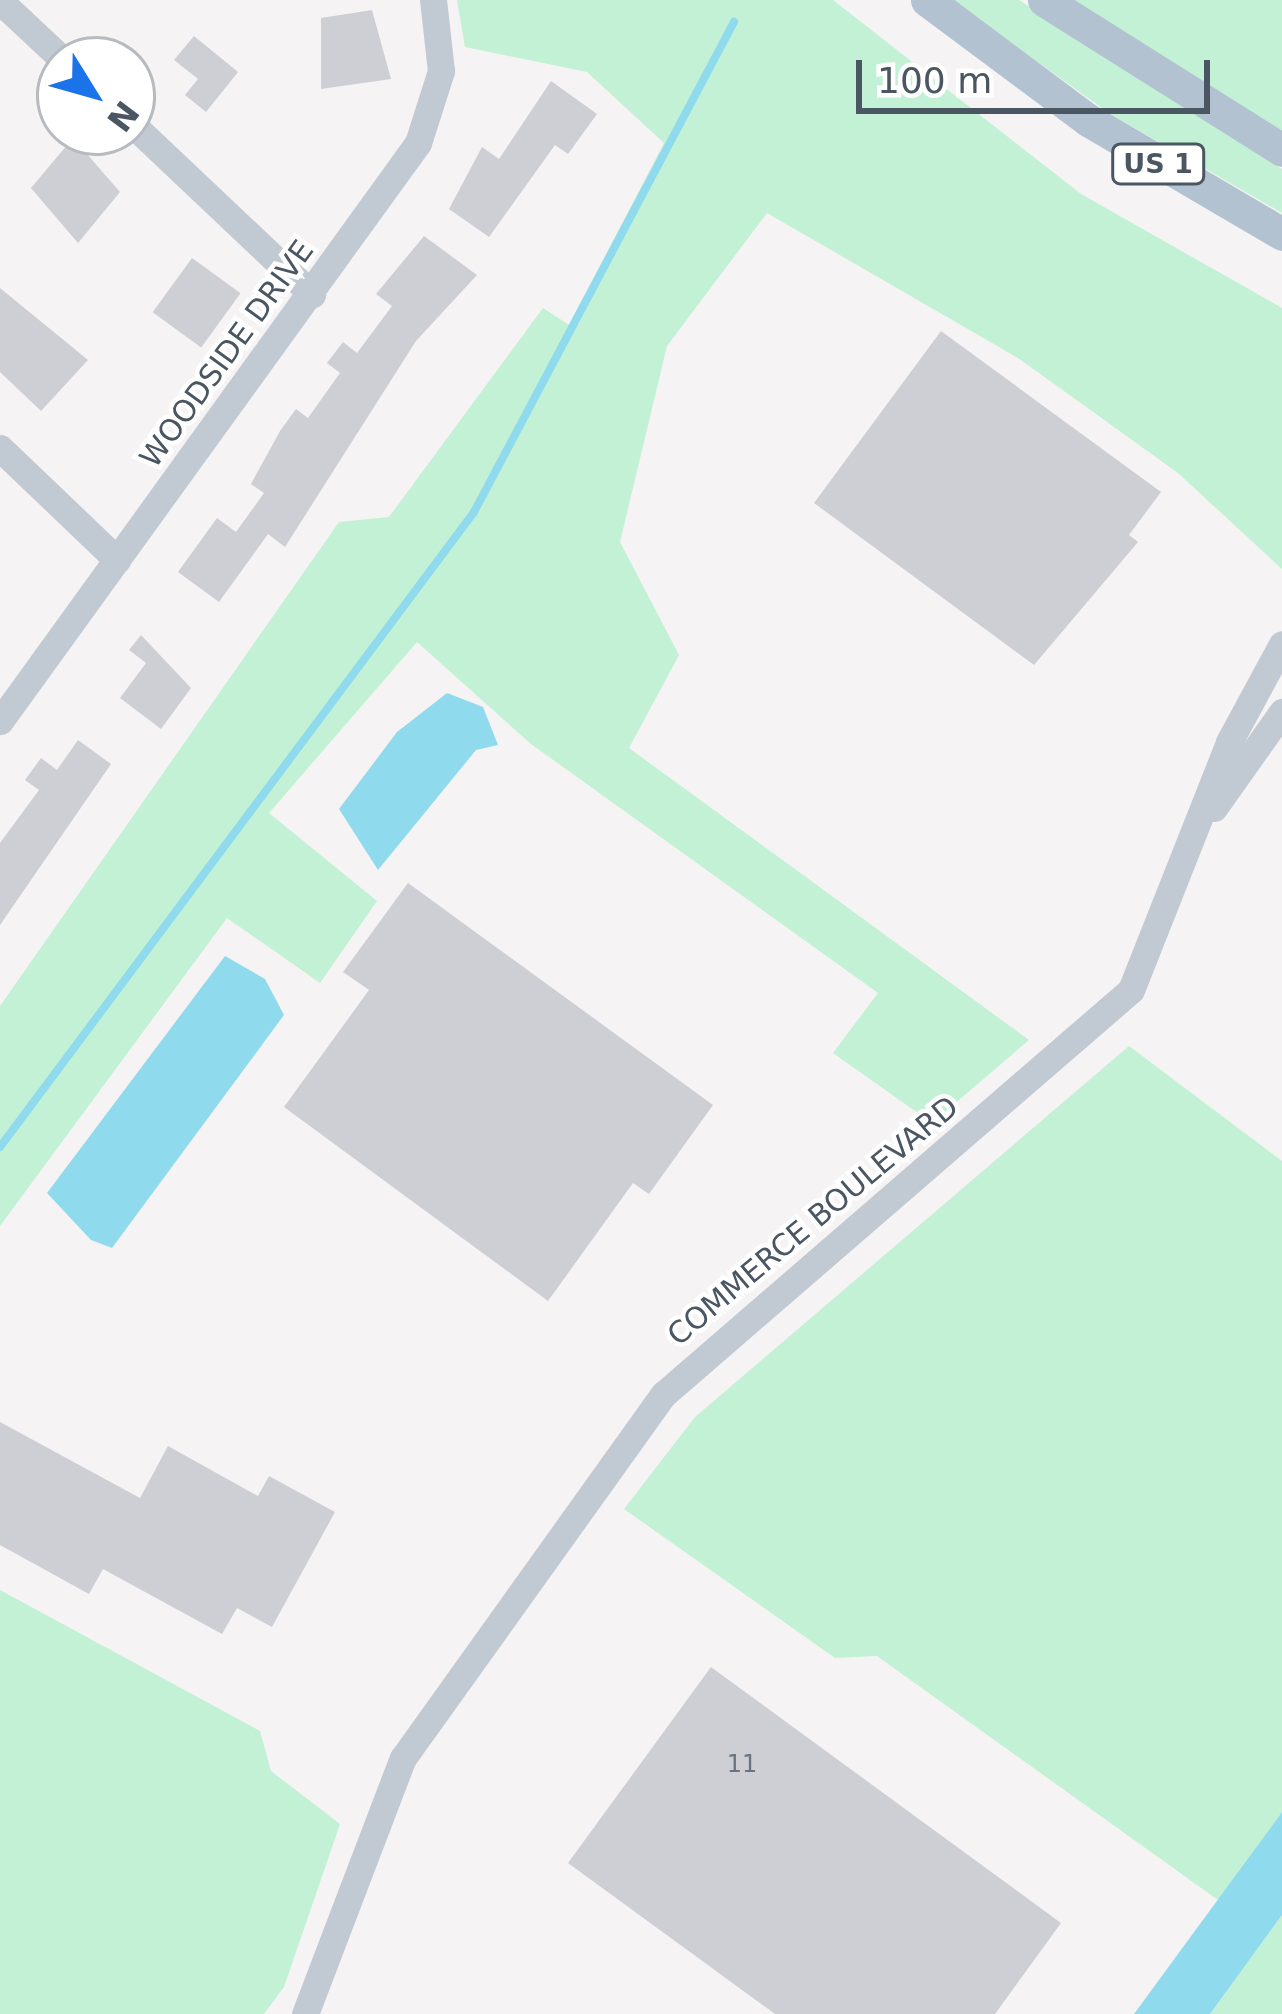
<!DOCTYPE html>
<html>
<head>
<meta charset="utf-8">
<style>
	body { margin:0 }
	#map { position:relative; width:1282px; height:2014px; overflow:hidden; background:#f5f3f3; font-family:"DejaVu Sans",sans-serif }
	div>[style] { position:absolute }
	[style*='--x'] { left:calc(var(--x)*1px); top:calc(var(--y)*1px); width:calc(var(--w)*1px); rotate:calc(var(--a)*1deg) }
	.green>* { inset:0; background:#c3f1d5 }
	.water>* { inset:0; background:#90daee }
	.stream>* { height:8px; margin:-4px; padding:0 4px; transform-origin:4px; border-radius:4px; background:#90daee }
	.building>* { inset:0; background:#cdcfd5; transform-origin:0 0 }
	.minor>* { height:27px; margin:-13.5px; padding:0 13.5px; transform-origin:13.5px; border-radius:13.5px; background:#c1cad2 }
	.major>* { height:33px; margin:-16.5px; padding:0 16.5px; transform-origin:16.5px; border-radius:16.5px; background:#b3c2d1 }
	span { translate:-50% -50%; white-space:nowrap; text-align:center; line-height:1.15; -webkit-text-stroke:9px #fff; paint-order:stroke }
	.number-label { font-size:24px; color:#6b747e }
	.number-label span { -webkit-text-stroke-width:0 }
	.shield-label span { padding:3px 9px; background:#fff; border:3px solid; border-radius:9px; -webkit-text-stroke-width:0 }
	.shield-label { font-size:27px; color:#4a5661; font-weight:700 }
	.street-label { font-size:30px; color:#4a5661 }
	.north { position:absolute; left:36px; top:36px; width:120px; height:120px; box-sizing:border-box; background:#fff; border:3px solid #b7bbc0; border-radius:50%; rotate:127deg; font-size:33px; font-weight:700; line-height:48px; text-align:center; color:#4a5661 }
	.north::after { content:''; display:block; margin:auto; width:42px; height:54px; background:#1a73e8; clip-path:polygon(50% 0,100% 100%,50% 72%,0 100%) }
	.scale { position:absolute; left:856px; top:60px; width:354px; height:54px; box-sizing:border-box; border:6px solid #4a5661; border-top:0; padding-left:15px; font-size:36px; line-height:42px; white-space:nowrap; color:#4a5661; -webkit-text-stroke:9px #fff; paint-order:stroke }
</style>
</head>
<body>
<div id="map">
	<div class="green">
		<div style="clip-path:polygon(457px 0,833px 0,1081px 194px,1282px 308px,1282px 569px,1178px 473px,1018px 358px,767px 213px,667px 346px,620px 542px,679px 655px,629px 748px,1029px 1040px,932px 1123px,833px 1053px,878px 993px,531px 744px,417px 642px,269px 813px,377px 901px,320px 983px,227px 918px,0 1226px,0 1006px,339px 522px,389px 517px,543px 308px,569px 325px,664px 143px,587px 72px,465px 47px)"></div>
		<div style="clip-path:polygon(951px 0,1019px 0,1282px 169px,1282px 213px,1112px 115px)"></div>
		<div style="clip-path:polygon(1072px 0,1282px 0,1282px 132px)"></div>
		<div style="clip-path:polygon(1129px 1046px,1282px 1161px,1282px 1812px,1218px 1900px,877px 1656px,835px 1658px,624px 1509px,695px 1417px)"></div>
		<div style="clip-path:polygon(0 1590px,260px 1731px,271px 1771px,340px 1824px,284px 1987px,264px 2014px,0 2014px)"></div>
		<div style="clip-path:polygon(1282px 1915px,1282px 2014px,1210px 2014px)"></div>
	</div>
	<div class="water">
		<div style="clip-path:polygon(447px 693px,483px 707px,498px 745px,476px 750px,378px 870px,339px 809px,397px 732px)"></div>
		<div style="clip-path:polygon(225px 956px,265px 979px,284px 1015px,112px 1248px,91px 1240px,47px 1193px)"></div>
		<div style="clip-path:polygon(1282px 1812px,1282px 1915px,1210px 2014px,1134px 2014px)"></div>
	</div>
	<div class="stream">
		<div style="--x:0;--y:1147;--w:792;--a:-53.26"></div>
		<div style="--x:474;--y:512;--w:555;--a:-62.05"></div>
	</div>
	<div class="building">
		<div style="clip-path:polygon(372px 10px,391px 79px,321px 89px,321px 18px)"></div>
		<div style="clip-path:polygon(194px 36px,238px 72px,206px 112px,185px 95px,198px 79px,174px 60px)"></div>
		<div style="clip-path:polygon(551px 81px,597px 114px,568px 154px,555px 145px,489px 237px,449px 209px,482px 147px,499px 159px)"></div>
		<div style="clip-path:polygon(73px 138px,120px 192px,78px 243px,31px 188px)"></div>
		<div style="clip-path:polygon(424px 236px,477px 275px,416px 341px,285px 547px,268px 534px,219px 602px,178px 572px,217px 518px,236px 532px,264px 493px,251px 484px,280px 431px,296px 409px,308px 418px,340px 373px,327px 363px,343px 342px,357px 353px,392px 306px,376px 294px)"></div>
		<div style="left:192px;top:258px;width:60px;height:67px;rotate:36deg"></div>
		<div style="clip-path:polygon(0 288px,88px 360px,41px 411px,0 372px)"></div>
		<div style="clip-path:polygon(941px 331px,1161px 492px,1129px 535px,1138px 542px,1034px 665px,814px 503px)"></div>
		<div style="clip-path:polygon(141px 635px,191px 688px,161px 729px,120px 698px,146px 663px,129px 650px)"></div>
		<div style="clip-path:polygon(78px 740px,111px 764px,0 925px,0 843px,39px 790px,25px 780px,41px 758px,57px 770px)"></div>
		<div style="clip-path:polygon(408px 883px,713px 1105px,649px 1194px,633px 1183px,548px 1301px,284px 1107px,369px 990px,343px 972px)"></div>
		<div style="clip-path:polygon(0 1422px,140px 1498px,168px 1446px,258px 1496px,269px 1476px,335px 1512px,272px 1627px,237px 1608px,222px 1634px,103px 1569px,89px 1594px,0 1545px)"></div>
		<div style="clip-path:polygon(711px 1667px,1061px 1923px,995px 2014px,775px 2014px,568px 1863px)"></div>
	</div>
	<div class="minor">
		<div style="--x:0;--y:1;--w:86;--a:43.1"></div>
		<div style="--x:132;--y:124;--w:248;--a:43.4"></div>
		<div style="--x:0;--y:448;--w:162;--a:43.7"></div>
		<div style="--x:0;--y:721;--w:713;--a:-54.13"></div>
		<div style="--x:418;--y:143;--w:76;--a:-72.3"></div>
		<div style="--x:441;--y:71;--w:71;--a:-96.4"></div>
		<div style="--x:1214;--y:808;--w:118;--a:-54.7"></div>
		<div style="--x:305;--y:2014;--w:274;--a:-69.1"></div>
		<div style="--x:403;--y:1758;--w:448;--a:-54.4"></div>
		<div style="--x:664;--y:1394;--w:617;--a:-40.86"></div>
		<div style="--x:1131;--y:990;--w:267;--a:-68.4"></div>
		<div style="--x:1229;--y:742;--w:111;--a:-61.6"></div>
	</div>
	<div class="major">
		<div style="--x:927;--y:0;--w:201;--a:36.7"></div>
		<div style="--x:1088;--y:120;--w:225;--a:30.4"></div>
		<div style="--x:1044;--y:0;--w:281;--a:32.2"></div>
	</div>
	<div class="number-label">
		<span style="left:742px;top:1765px">11</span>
	</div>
	<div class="shield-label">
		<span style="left:1158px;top:164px">US 1</span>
	</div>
	<div class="street-label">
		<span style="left:227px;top:354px;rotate:-54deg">WOODSIDE DRIVE</span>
		<span style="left:813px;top:1221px;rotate:-40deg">COMMERCE BOULEVARD</span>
	</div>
	<div class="north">N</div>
	<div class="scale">100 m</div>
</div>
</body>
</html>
